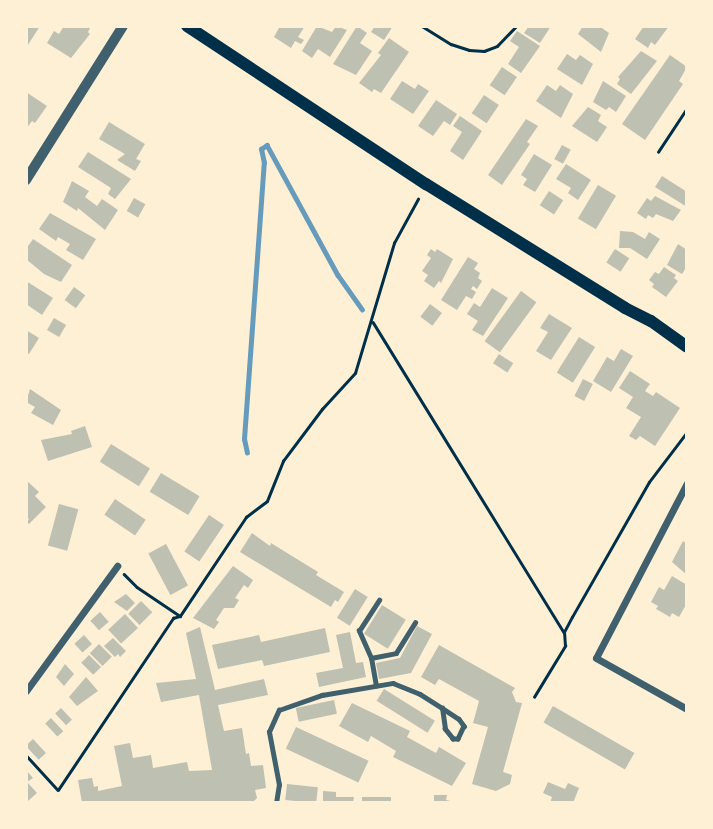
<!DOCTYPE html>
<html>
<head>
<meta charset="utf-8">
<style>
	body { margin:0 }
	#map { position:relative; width:713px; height:829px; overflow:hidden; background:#fdf0d5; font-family:"Nunito Sans",sans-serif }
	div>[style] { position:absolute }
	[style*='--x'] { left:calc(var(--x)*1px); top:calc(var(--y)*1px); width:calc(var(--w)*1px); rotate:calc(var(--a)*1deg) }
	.stream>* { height:4.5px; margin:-2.25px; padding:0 2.25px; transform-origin:2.25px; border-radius:2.25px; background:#669bbc }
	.building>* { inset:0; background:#bec0b2; transform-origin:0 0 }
	.path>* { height:2.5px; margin:-1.25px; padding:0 1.25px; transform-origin:1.25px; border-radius:1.25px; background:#003049 }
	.service>* { height:4.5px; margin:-2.25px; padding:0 2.25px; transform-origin:2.25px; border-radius:2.25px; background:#3f606c }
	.minor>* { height:7px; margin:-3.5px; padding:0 3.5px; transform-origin:3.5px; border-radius:3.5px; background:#3f606c }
	.tertiary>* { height:10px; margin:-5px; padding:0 5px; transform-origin:5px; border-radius:5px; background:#3f606c }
	.secondary>* { height:12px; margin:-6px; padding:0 6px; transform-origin:6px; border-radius:6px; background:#003049 }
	span { translate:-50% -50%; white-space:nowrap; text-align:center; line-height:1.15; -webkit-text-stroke:7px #fdf0d5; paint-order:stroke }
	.frame { position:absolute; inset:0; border:28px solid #fdf0d5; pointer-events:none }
</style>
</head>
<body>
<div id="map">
	<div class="stream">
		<div style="--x:247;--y:453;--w:14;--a:-102"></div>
		<div style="--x:244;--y:439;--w:277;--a:-85.9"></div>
		<div style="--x:264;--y:163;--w:14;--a:-102"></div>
		<div style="--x:261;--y:149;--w:7;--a:-34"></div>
		<div style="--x:267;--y:145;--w:148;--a:61.4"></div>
		<div style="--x:338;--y:275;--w:42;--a:54.8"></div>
	</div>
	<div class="building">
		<div style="clip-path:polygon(26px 26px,40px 26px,26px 48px)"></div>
		<div style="clip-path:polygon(64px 26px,91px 26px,88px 32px,90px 34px,71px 58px,47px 43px,54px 31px,59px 34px)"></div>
		<div style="clip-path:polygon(280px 26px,305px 26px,298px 37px,304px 40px,301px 44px,295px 41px,291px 48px,274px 37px)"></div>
		<div style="clip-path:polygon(317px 26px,332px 32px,336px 26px,347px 30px,330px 57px,318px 49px,312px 58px,302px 51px)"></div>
		<div style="clip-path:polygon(357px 26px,367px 33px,360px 43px,372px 51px,356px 75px,333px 64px)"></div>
		<div style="clip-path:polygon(375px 26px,393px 26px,384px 40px,371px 32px)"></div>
		<div style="clip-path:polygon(529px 26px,551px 26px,540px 43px,524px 33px)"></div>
		<div style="clip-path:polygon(583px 26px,599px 26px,609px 33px,601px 52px,578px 34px)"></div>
		<div style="clip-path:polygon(644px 26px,669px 26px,655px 45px,651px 42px,648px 48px,635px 39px)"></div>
		<div style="clip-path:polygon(517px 31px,540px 46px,521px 73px,508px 64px,519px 47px,510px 41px)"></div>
		<div style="clip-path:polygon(389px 38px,409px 52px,381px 93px,374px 89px,372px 92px,359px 83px,381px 55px,378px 53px)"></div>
		<div style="clip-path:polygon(641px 51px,657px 61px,631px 94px,617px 84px,620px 79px,618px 77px)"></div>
		<div style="clip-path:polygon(567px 54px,576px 60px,580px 55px,593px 64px,582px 85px,557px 69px)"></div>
		<div style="clip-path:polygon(670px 55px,687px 67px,679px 81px,683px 84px,645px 140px,622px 124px)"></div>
		<div style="left:502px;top:67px;width:18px;height:22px;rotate:34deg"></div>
		<div style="clip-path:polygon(402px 81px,415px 89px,418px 84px,429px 91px,413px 114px,390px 99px)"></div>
		<div style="clip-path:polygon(603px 81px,626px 96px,616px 112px,609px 107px,606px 110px,593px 102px)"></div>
		<div style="clip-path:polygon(547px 85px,556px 91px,560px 85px,573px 94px,561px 118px,536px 101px)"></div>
		<div style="clip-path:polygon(26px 92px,47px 106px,35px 123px,32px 121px,26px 129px)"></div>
		<div style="left:484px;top:95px;width:18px;height:22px;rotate:34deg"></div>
		<div style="clip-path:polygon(436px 100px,457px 114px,450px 125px,444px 121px,433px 136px,418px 126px)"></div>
		<div style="clip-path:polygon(588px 107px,601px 115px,598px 121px,607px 127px,597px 142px,572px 126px)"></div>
		<div style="clip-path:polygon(460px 116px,482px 131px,463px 160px,450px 151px,462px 132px,453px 126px)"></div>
		<div style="clip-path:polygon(526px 119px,538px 126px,527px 142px,530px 144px,502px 185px,488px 175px)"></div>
		<div style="clip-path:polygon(109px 122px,145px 144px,136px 159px,141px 161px,135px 171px,117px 160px,125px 154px,99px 139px)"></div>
		<div style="left:562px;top:145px;width:10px;height:16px;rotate:29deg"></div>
		<div style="clip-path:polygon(88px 152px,131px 179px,115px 199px,108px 194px,111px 188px,78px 167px)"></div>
		<div style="clip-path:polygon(534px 154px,552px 165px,535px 192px,523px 185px,527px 179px,521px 175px)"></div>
		<div style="clip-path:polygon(566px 164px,591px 180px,578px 200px,568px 193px,571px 188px,556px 179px)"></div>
		<div style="clip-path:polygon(662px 176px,687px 192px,687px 207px,655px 187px)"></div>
		<div style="clip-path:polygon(72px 181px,89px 191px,85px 197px,97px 206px,102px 199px,118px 210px,105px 230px,78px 208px,77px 211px,63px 202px)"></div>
		<div style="left:598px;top:185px;width:21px;height:39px;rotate:31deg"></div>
		<div style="left:549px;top:191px;width:17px;height:17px;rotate:33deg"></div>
		<div style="clip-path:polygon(655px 196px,681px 210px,673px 221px,656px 214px,653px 218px,648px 215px,646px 219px,637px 213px,647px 198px,651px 201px)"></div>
		<div style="left:134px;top:198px;width:13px;height:15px;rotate:29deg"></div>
		<div style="clip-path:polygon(50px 213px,96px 239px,83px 260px,66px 250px,70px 244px,58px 237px,56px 241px,39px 229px)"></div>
		<div style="clip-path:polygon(620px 231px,633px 232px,645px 239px,649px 232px,660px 239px,647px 259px,630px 248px,619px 248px)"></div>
		<div style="clip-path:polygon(33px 239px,72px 265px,61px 282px,44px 274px,26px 259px,26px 249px)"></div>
		<div style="clip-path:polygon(678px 244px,687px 250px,687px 266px,682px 274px,667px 265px)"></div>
		<div style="clip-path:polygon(431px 249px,435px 252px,437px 249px,453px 259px,441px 283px,439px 281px,434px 288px,424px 281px,428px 275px,422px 271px,431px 258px,427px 255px)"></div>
		<div style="left:615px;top:249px;width:17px;height:16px;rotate:33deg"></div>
		<div style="clip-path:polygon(468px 257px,478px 263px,474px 269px,480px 273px,478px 278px,482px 281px,477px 289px,473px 286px,471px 289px,476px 292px,472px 299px,466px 296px,457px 310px,441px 300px)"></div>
		<div style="clip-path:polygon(664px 267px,676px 275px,674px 278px,678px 281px,666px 297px,652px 287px,654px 284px,649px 280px,655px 272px,659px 274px)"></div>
		<div style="clip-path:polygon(26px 281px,53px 298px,42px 315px,26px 304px)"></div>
		<div style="left:74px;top:287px;width:14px;height:16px;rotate:36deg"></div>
		<div style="clip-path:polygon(492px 288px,508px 298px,483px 336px,472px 330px,478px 321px,467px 314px,474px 303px,480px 307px)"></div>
		<div style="left:521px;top:291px;width:19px;height:62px;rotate:36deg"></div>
		<div style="left:430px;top:304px;width:15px;height:16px;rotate:37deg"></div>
		<div style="clip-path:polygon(549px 314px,572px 328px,551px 360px,536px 351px,548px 332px,540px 328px)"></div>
		<div style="left:54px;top:318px;width:14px;height:14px;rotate:30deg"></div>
		<div style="clip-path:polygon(26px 330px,39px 338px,29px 354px,26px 353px)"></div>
		<div style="left:579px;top:337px;width:19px;height:42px;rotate:32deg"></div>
		<div style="clip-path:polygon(621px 349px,633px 356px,611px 392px,593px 381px,607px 357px,614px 361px)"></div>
		<div style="left:499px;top:354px;width:17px;height:11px;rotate:33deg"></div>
		<div style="clip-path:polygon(630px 371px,650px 384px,645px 391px,653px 396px,656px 392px,680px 408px,655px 446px,640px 436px,636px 440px,629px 436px,641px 417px,626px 408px,633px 397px,619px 388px)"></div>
		<div style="left:583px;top:379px;width:11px;height:19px;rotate:27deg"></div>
		<div style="clip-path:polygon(30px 389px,61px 410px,53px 425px,31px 413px,35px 407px,26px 402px)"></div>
		<div style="clip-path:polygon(85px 426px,92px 447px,48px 461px,41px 440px,72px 434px,71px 431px)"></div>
		<div style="left:111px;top:444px;width:46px;height:21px;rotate:32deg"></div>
		<div style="left:161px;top:473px;width:45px;height:22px;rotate:31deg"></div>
		<div style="clip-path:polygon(26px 480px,39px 492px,35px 496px,46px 507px,29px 524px,26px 522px,29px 519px,26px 516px)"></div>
		<div style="left:115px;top:499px;width:37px;height:19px;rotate:34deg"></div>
		<div style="left:59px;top:504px;width:20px;height:43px;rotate:15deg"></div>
		<div style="left:209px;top:515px;width:18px;height:44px;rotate:34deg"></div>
		<div style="clip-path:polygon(252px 533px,270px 546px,271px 543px,318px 572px,316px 575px,344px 592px,338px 602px,335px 600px,331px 607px,240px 552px)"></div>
		<div style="clip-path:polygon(683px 541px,687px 544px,687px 575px,672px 562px)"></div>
		<div style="left:166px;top:544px;width:47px;height:20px;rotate:62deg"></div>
		<div style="clip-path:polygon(233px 566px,253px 580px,248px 588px,244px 585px,235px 598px,239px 600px,234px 608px,224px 608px,216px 620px,219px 622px,214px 629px,193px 618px)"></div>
		<div style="clip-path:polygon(672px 576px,687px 585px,687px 603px,679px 617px,672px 613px,670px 617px,656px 609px,658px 606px,651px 602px,659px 587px,664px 590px)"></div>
		<div style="left:355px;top:589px;width:15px;height:34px;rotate:32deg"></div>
		<div style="clip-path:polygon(126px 594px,135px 603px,127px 611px,114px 602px)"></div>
		<div style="left:141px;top:601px;width:16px;height:18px;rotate:45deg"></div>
		<div style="left:382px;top:605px;width:28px;height:34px;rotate:32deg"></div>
		<div style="left:100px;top:612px;width:13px;height:13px;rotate:48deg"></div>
		<div style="left:125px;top:614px;width:19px;height:23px;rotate:47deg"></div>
		<div style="clip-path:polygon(417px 626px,432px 634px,411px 673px,379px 679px,376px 663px,400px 658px)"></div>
		<div style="clip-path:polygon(200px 627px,215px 690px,264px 679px,268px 695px,218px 705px,224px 731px,242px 728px,246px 754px,249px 753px,251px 766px,263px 765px,266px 788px,255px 790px,257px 798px,252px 803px,82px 803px,78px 780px,92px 778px,94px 787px,98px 786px,98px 791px,122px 786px,114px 746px,130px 743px,133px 758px,151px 755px,153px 768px,187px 762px,189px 771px,212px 770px,199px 695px,161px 702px,156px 683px,196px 679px,186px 633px)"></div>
		<div style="clip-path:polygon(325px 628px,330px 652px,264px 666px,262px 660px,218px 669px,212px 645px,259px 635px,261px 642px)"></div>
		<div style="clip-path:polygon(350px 632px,356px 663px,363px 662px,366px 677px,319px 687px,316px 673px,343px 668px,336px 635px)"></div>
		<div style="left:84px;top:635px;width:12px;height:13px;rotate:48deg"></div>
		<div style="clip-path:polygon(113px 638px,126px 651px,120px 657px,118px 654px,115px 657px,104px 646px)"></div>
		<div style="left:99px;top:644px;width:18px;height:13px;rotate:45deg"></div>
		<div style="clip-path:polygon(439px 645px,515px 688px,512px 692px,516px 702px,522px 703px,503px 772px,512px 775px,510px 784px,496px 791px,472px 784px,488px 727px,473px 723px,479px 701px,439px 679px,435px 685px,421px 677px)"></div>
		<div style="left:89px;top:655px;width:17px;height:11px;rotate:45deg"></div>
		<div style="clip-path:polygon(65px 664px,74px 674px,64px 686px,56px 677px)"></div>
		<div style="clip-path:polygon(86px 677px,98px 691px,77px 706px,69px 697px)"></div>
		<div style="left:384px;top:689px;width:60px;height:14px;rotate:32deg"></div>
		<div style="left:334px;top:700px;width:14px;height:39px;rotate:78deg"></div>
		<div style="clip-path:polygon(352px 703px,410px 731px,407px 737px,436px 753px,439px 747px,466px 763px,452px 786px,393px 757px,396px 751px,371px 736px,368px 742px,339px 726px)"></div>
		<div style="left:553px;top:706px;width:94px;height:19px;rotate:30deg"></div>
		<div style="left:61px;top:708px;width:16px;height:8px;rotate:47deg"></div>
		<div style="left:51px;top:718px;width:18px;height:8px;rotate:47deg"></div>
		<div style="left:296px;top:727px;width:80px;height:24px;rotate:25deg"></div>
		<div style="left:33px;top:739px;width:19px;height:10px;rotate:47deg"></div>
		<div style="clip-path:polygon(26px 770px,33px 778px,27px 782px,37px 793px,28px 801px)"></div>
		<div style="clip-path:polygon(548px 782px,565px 789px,568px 783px,579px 788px,573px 803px,550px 803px,552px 797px,543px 793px)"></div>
		<div style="left:287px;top:784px;width:31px;height:16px;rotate:6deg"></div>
		<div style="clip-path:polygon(323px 791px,336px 792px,336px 797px,354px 797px,353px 803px,323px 803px)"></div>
		<div style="clip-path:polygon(434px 795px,447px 795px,446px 800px,460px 803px,434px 803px)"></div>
		<div style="left:362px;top:797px;width:29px;height:6px"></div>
	</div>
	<div class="path">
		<div style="--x:422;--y:26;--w:34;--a:32"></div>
		<div style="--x:451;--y:44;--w:19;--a:18"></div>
		<div style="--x:469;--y:50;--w:15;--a:4"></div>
		<div style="--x:484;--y:51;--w:14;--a:-21"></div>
		<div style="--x:497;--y:46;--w:28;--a:-46"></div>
		<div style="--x:658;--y:152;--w:53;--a:-56.6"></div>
		<div style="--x:373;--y:322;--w:364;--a:58.4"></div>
		<div style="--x:124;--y:574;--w:18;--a:45"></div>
		<div style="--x:137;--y:587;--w:52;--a:34"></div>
		<div style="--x:180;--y:616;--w:119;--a:-56.3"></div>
		<div style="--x:246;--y:517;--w:26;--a:-37"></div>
		<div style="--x:267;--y:501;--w:43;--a:-68.2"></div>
		<div style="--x:283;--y:461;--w:65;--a:-53.1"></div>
		<div style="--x:322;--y:409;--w:49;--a:-47.5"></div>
		<div style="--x:355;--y:373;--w:136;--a:-73.3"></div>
		<div style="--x:394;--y:243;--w:50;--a:-61.4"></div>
		<div style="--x:534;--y:697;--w:60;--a:-58.7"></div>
		<div style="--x:565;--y:646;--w:14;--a:-94"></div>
		<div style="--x:564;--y:632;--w:17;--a:-62"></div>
		<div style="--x:572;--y:617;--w:155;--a:-60.3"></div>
		<div style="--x:649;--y:482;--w:63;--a:-52.8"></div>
		<div style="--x:26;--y:755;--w:47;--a:47.6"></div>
		<div style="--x:58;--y:790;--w:207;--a:-56.2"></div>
		<div style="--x:173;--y:618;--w:7;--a:-16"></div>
	</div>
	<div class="service">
		<div style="--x:371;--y:658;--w:25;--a:-11"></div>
		<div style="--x:396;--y:653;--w:36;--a:-58"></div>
		<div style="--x:376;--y:686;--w:28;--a:-100"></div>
		<div style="--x:371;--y:658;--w:30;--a:-114"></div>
		<div style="--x:359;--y:631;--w:37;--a:-57"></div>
		<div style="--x:276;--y:803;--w:18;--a:-81"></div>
		<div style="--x:279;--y:785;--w:54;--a:-100.7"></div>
		<div style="--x:269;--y:732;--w:24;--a:-66"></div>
		<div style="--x:279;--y:710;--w:46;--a:-19.2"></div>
		<div style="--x:322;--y:695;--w:72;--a:-9.6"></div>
		<div style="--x:393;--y:683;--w:29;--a:22"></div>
		<div style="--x:420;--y:694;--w:26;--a:32"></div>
		<div style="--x:442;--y:708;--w:20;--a:33"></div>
		<div style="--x:459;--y:719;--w:9;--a:54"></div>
		<div style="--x:464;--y:726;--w:14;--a:115"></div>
		<div style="--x:458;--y:739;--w:5;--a:180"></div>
		<div style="--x:453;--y:739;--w:13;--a:-129"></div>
		<div style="--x:445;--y:729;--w:21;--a:-98"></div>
	</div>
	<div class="minor">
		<div style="--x:687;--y:483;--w:197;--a:117.5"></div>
		<div style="--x:596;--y:658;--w:104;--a:29.3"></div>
		<div style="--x:26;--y:691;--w:155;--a:-53.9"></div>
	</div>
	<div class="tertiary">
		<div style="--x:26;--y:180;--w:182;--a:-57.8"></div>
	</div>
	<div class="secondary">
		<div style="--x:187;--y:26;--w:287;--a:33.5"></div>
		<div style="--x:426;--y:184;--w:234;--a:31.9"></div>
		<div style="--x:625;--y:308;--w:29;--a:27"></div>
		<div style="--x:651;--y:321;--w:44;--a:35.8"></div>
	</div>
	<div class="frame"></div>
</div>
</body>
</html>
